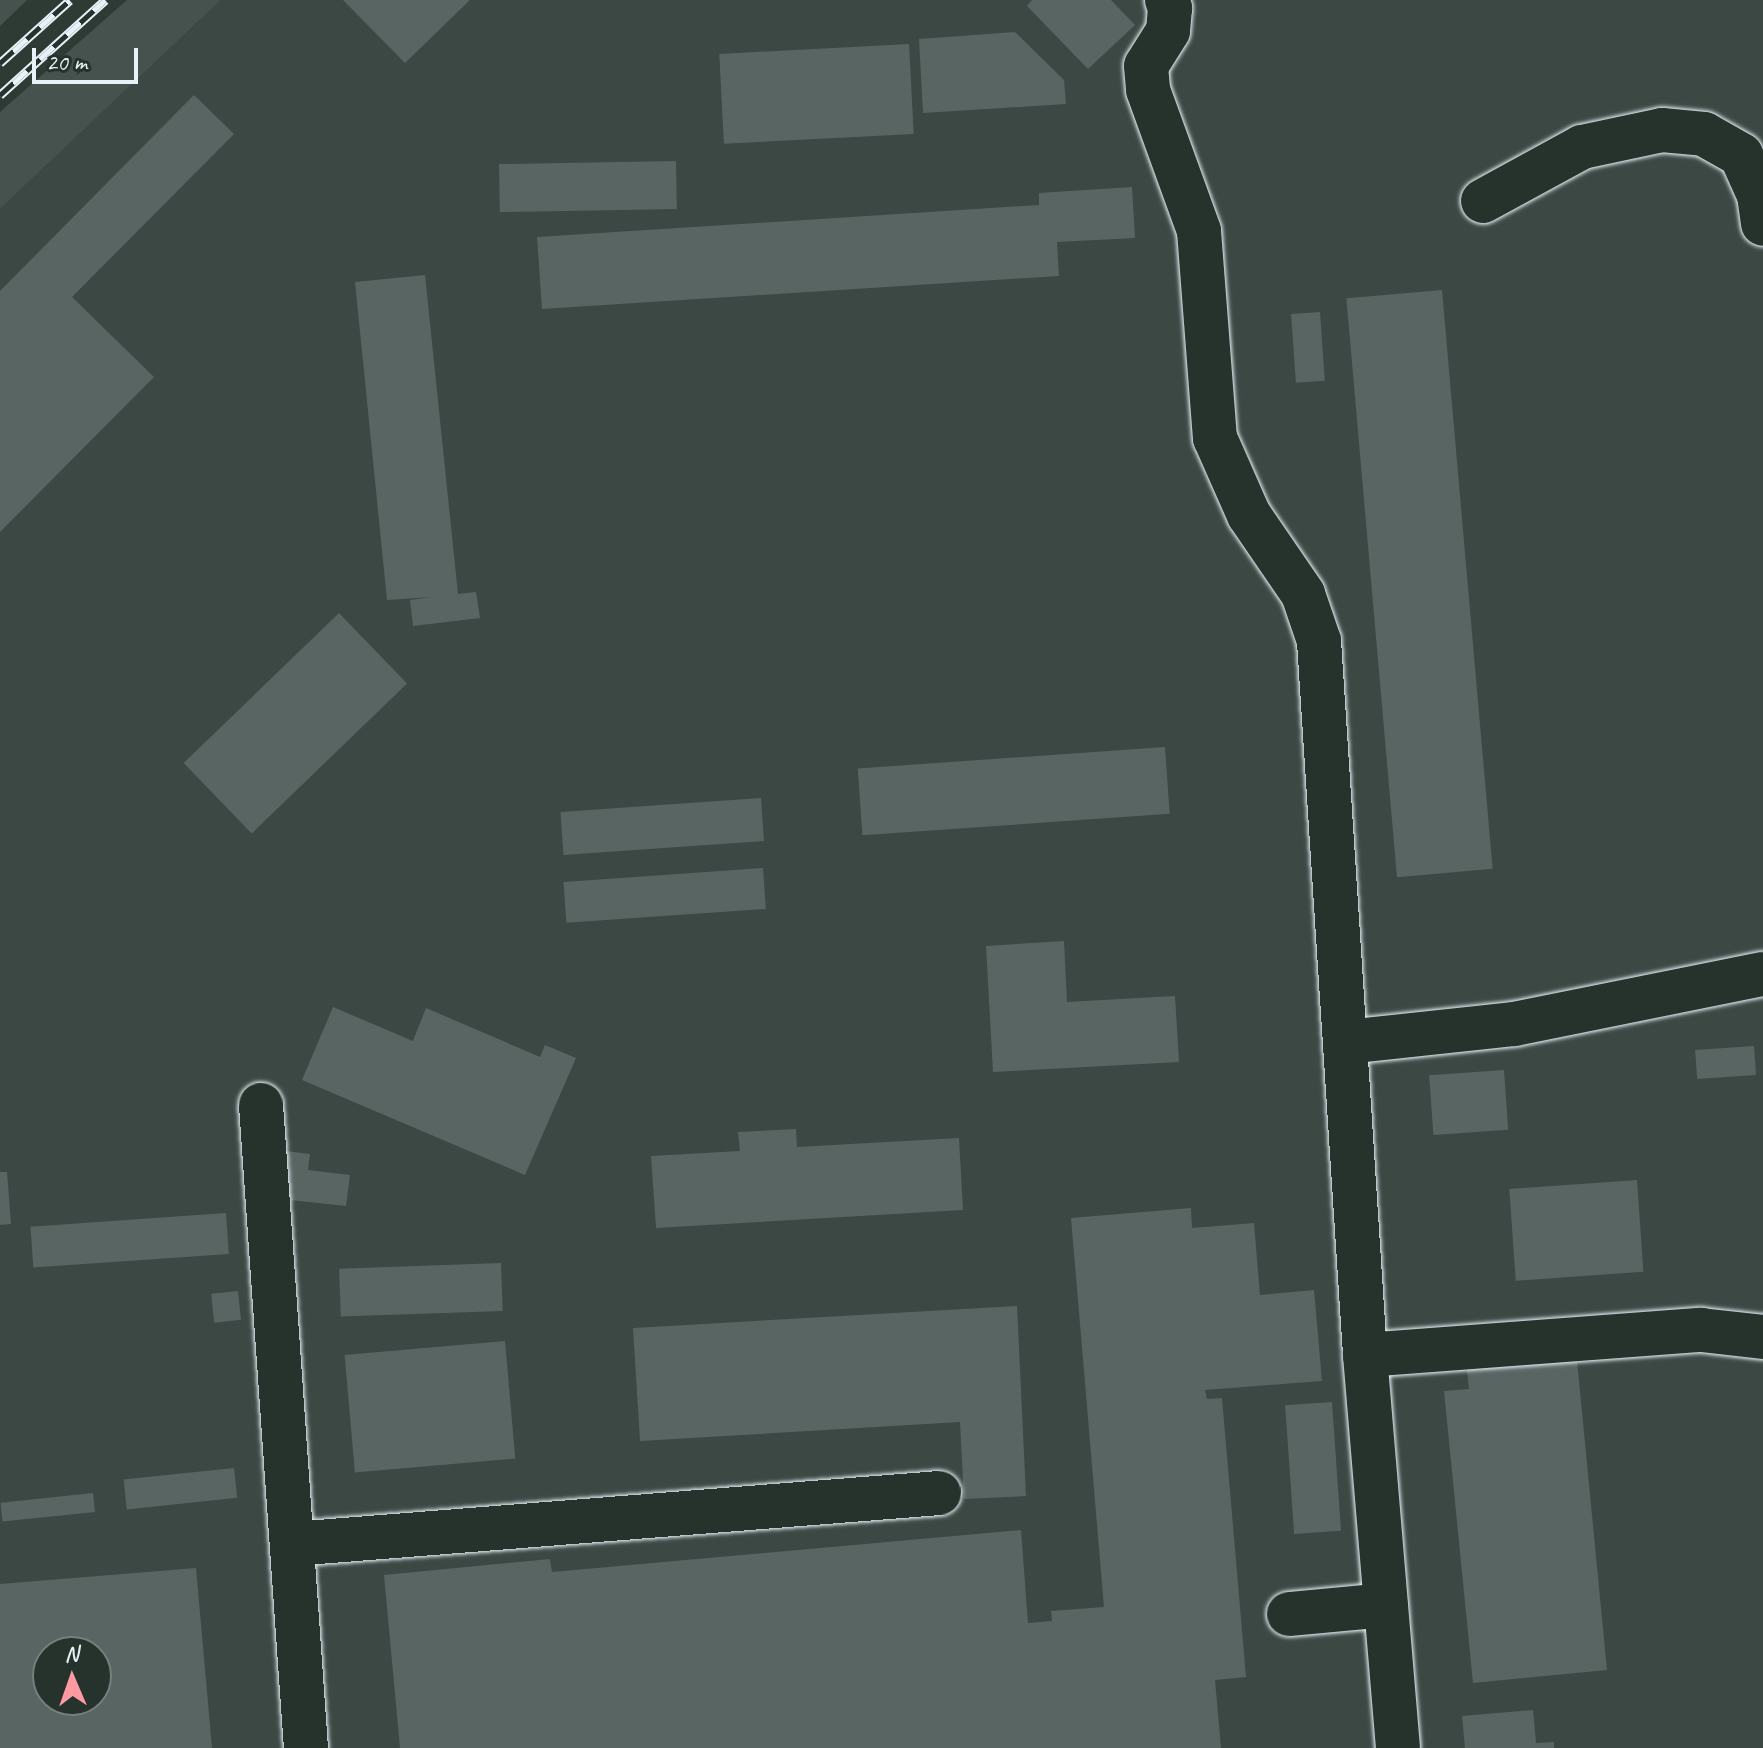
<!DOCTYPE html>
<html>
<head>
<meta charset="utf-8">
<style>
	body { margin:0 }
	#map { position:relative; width:1763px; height:1748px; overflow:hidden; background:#2e3b35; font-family:Caveat,sans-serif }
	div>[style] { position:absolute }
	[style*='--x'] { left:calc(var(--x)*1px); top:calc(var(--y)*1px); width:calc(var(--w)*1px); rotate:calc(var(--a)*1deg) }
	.built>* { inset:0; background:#3b4843 }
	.green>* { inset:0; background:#45524e }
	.building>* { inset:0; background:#596563; transform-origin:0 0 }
	.roads { filter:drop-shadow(0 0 2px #e8f1f8) drop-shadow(0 0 2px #e8f1f8) }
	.minor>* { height:44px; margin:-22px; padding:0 22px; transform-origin:22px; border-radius:22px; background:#26332d }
	.rail>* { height:9px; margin-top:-4.5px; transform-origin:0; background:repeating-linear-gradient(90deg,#26332d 0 18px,#e8f1f8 0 36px); box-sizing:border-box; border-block:2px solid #e8f1f8 }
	span { translate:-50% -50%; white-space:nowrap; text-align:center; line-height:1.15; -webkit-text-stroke:8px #26332d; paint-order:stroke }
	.north { position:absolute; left:32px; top:1636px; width:80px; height:80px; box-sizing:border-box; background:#26332d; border:2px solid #747f7e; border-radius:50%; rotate:358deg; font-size:22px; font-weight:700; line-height:32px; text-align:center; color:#e8f1f8 }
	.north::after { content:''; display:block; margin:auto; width:28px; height:36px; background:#ff9aa2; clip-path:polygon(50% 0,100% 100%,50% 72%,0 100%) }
	.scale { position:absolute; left:32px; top:48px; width:106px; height:36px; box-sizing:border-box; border:4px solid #e8f1f8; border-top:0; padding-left:10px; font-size:24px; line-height:28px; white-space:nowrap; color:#e8f1f8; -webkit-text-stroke:6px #26332d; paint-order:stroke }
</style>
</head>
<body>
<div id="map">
	<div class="built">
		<div style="clip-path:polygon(evenodd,221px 0,1763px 0,1763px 1748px,0 1748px,0 209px,221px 0,48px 1652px,96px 1652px,96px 1700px,48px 1700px,48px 1652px)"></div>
	</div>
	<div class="green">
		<div style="clip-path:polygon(0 0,27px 0,0 26px)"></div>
		<div style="clip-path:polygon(127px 0,221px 0,0 209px,0 112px)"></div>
	</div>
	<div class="building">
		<div style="clip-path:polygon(343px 0,470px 0,405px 63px)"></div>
		<div style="clip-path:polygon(1032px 0,1111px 0,1135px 25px,1088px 69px,1027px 6px)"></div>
		<div style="clip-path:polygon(1015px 32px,1064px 80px,1066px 104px,923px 113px,919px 39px)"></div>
		<div style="left:909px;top:44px;width:90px;height:190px;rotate:87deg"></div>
		<div style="clip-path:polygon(194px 95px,234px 134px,72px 297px,154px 377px,0 532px,0 291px)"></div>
		<div style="left:676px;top:161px;width:48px;height:177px;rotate:89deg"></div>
		<div style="clip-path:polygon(1132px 187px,1135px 238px,1057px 242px,1059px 276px,542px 309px,537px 237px,1039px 205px,1039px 193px)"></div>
		<div style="clip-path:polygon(425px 275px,458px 594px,476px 592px,480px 618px,413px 626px,410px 600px,432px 597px,387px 600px,355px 282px)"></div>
		<div style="left:1442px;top:290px;width:581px;height:96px;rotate:85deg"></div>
		<div style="left:1320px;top:312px;width:69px;height:29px;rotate:86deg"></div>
		<div style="left:339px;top:613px;width:98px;height:216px;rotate:46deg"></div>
		<div style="left:1165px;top:747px;width:67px;height:308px;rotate:86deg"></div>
		<div style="left:761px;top:798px;width:43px;height:201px;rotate:86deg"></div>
		<div style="left:763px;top:868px;width:41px;height:200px;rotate:86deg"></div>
		<div style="clip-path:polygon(1064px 941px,1067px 1002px,1175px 996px,1179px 1062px,993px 1072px,986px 946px)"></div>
		<div style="clip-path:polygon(333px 1007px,413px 1041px,426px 1008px,540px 1057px,545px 1045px,576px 1058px,525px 1175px,302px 1080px)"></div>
		<div style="left:1754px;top:1046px;width:29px;height:59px;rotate:86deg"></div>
		<div style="left:1504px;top:1070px;width:60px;height:75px;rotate:86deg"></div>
		<div style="clip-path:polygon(796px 1129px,797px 1147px,959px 1138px,963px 1210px,656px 1228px,651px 1156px,740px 1151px,738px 1132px)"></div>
		<div style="clip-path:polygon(286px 1151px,310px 1154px,308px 1170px,350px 1175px,346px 1206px,281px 1199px)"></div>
		<div style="clip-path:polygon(0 1172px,7px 1172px,11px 1224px,0 1225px)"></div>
		<div style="left:1637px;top:1180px;width:92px;height:128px;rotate:86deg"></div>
		<div style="clip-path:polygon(1191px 1208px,1192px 1228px,1254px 1223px,1260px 1295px,1314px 1290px,1322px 1381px,1205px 1390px,1207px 1399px,1222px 1398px,1246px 1677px,1215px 1680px,1221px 1748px,400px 1748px,384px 1575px,550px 1559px,552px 1572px,1021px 1530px,1028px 1623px,1052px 1621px,1051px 1611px,1104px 1607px,1071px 1218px)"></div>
		<div style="left:226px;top:1213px;width:41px;height:196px;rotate:86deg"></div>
		<div style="left:501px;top:1263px;width:48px;height:162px;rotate:88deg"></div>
		<div style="left:238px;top:1291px;width:29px;height:27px;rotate:84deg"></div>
		<div style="clip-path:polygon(1017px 1306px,1026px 1496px,964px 1499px,960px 1422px,640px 1441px,633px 1328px)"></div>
		<div style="left:505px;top:1341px;width:118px;height:161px;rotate:85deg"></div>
		<div style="clip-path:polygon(1576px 1350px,1607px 1670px,1473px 1683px,1444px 1391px,1469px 1389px,1466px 1361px)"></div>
		<div style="left:1332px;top:1402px;width:129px;height:47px;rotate:86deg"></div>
		<div style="left:234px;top:1468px;width:30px;height:111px;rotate:84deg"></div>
		<div style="left:93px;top:1493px;width:19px;height:93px;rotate:84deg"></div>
		<div style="clip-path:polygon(evenodd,196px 1568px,212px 1748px,0 1748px,0 1584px,196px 1568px,48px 1652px,96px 1652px,96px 1700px,48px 1700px,48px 1652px)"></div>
		<div style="clip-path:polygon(1533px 1710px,1536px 1743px,1554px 1742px,1554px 1748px,1465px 1748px,1462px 1716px)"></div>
	</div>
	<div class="roads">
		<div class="minor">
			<div style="--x:1167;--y:0;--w:9;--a:69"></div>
			<div style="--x:1170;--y:8;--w:23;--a:95"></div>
			<div style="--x:1168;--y:31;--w:41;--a:122.2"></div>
			<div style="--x:1146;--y:66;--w:24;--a:85"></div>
			<div style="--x:1148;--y:90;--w:150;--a:70.1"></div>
			<div style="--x:1199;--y:231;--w:208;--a:85.6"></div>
			<div style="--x:1215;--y:438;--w:84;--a:66.2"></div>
			<div style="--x:1249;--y:515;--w:96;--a:55.6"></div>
			<div style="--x:1303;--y:594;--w:50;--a:71.2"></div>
			<div style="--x:1319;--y:641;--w:715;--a:86.31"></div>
			<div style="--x:1365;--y:1355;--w:394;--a:85.2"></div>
			<div style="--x:1483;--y:201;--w:113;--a:-28.6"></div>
			<div style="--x:1582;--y:147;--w:82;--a:-12"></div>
			<div style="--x:1662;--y:130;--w:42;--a:5.4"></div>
			<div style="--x:1704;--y:134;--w:43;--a:29.6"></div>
			<div style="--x:1741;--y:155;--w:44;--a:65.8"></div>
			<div style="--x:1759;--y:195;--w:29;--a:82"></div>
			<div style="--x:1346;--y:1042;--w:169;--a:-6.1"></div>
			<div style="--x:1514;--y:1024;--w:254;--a:-11.4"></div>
			<div style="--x:261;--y:1105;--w:645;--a:86"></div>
			<div style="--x:1365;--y:1355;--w:337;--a:-4.3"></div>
			<div style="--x:1701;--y:1330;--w:62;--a:6.4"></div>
			<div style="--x:293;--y:1544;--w:648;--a:-4.51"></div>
			<div style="--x:1289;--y:1614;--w:97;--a:-5.3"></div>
		</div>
	</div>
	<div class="rail">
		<div style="--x:0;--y:63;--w:94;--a:-42"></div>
		<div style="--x:0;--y:95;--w:142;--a:-42.1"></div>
	</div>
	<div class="north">N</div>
	<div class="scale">20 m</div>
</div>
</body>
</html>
